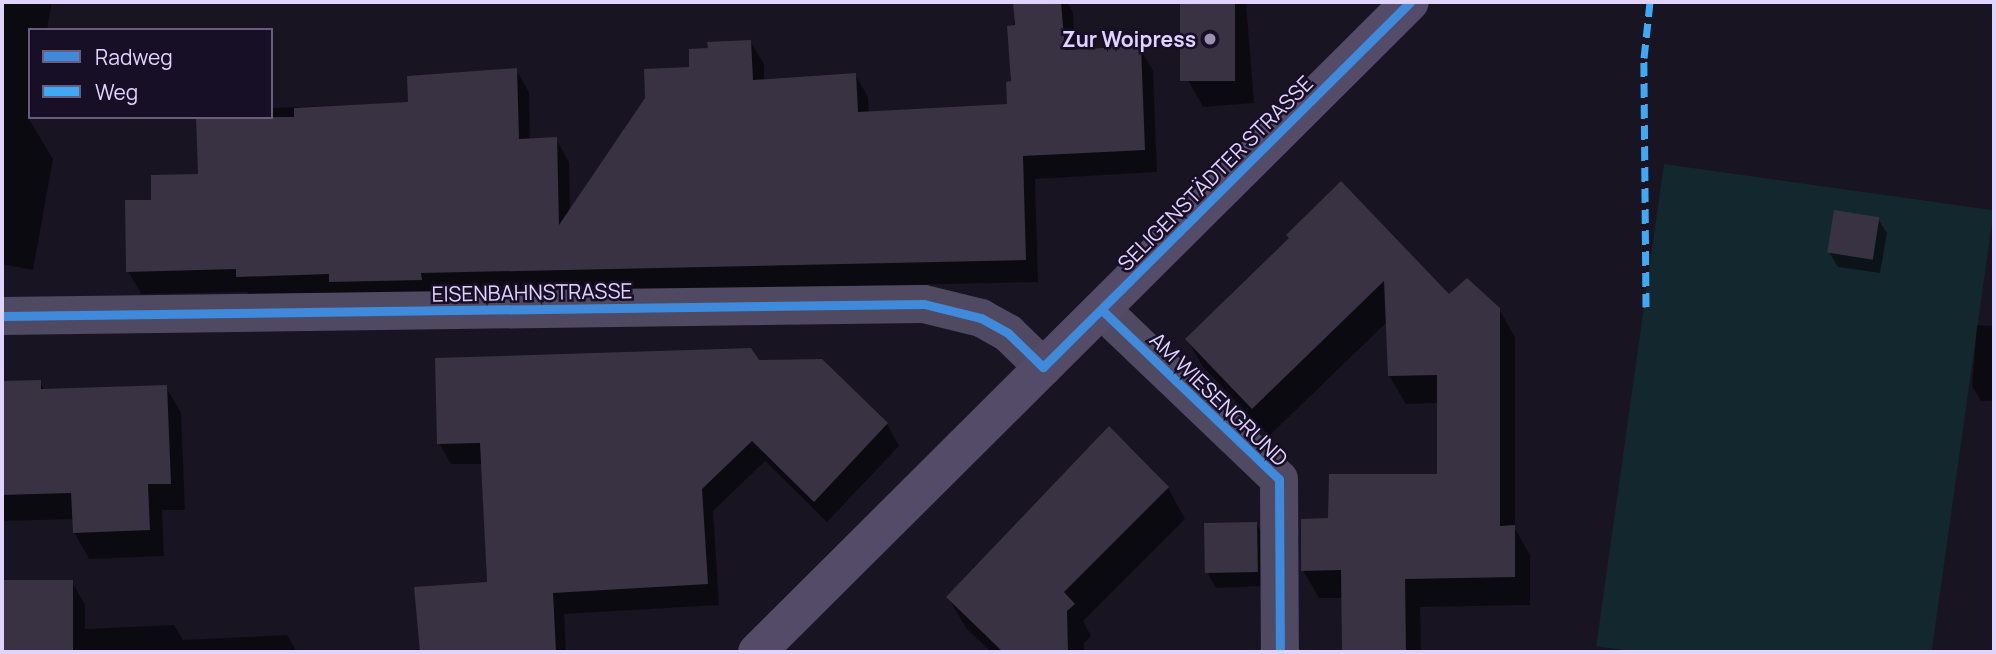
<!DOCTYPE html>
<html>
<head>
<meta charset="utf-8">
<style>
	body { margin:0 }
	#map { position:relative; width:1996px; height:654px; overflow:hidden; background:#181421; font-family:Manrope,sans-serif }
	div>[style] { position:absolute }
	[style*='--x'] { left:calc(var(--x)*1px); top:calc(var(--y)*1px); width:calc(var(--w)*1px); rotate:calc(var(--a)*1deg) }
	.green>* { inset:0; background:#13272e; transform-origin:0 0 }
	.shadow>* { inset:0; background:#0007 }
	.building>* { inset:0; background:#383243; transform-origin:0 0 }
	.minor>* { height:38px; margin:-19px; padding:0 19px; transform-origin:19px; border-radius:19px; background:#4f4962 }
	.secondary>* { height:38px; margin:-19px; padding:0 19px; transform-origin:19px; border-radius:19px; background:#544b68 }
	.quiet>* { height:7px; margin-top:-3.5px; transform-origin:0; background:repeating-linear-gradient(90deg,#3fa9f5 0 14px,transparent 0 21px) }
	.cycleway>* { height:9px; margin:-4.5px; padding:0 4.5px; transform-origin:4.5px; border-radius:4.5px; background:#408adc }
	.dots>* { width:19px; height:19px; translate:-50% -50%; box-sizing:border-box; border:4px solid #170f26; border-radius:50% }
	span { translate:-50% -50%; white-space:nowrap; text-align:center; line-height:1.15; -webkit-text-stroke:5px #170f26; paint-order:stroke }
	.poi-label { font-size:21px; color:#e1d3ff; font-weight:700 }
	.right { translate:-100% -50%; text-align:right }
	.street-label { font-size:21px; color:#e1d3ff }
	.frame { position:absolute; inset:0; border:4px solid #e1d3ff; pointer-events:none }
	.legend { position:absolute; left:28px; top:28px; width:245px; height:91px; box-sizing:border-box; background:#170f26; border:2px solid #685d7d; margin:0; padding:9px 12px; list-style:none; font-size:21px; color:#e1d3ff }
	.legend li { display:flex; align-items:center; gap:14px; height:35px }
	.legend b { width:35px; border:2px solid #685d7d }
</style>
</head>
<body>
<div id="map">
	<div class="green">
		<div style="left:1664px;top:164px;width:333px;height:487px;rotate:8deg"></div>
	</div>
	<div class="shadow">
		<div style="clip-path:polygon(2px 2px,52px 2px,47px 30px,30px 30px,30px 121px,53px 159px,33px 270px,2px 264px)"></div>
		<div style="clip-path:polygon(1015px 2px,1067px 2px,1073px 12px,1075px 51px,1140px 48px,1153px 71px,1157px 172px,1035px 179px,1038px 282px,251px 299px,247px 292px,141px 294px,128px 271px,153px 202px,200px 176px,271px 117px,271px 108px,410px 103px,516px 70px,529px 92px,530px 140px,556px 139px,569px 162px,570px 211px,709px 49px,750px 41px,764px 64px,764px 81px,855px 74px,868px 97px,869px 113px,1009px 105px)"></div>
		<div style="clip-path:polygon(1182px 2px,1246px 2px,1254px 103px,1203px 107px,1188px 80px)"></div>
		<div style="clip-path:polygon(1878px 219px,1887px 233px,1880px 273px,1838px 267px,1829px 252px)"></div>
		<div style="clip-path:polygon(1291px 240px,1449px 296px,1499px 309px,1515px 337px,1515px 529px,1530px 555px,1530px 605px,1420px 607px,1421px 652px,1344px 652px,1343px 598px,1319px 598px,1303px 570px,1330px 520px,1439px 476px,1439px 403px,1406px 404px,1389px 376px,1388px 321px,1269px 436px,1203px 367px,1187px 339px)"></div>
		<div style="clip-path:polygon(1977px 325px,1994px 326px,1994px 401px,1981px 401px,1972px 386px)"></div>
		<div style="clip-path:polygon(821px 361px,887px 424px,899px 446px,827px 522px,765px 461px,713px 511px,719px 605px,564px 614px,566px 652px,490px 652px,482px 464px,451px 464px,439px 443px,759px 362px)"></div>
		<div style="clip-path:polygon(40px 382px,45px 391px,166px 387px,181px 413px,185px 510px,162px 510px,164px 556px,89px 559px,74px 532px,74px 519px,2px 521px,2px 383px)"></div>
		<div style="clip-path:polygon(1168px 488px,1185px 519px,1083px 621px,1091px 636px,1084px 643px,1084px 652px,991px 652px,966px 628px,948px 597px)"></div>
		<div style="clip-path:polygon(1256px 523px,1265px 538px,1265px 586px,1216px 588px,1208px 574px)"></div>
		<div style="clip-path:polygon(2px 582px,72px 582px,85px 605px,85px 629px,174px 625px,183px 640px,287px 635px,297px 652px,2px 652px)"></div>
	</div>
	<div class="building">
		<div style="clip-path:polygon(1013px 2px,1061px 2px,1065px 50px,1141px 46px,1145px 150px,1023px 156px,1026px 260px,421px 273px,422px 280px,329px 282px,329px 274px,236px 277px,236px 269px,126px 272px,125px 200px,151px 200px,151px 175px,198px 174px,196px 117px,294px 117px,294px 108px,408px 102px,407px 76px,517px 68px,519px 139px,557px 137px,559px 225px,645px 98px,644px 69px,689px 67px,689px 49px,708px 48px,707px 42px,751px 40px,753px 80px,856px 73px,858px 112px,1007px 104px,1006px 82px,1011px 81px,1007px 26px,1015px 25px)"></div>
		<div style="left:1180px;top:2px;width:55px;height:79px"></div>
		<div style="clip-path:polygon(1341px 181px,1449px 294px,1467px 278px,1500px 308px,1500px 526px,1515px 525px,1515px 577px,1405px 579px,1406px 652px,1342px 652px,1341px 570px,1301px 571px,1301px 519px,1328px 518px,1329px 474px,1437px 474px,1437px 375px,1388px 376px,1384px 281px,1252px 409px,1185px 339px,1289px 238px,1286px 235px)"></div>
		<div style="left:1834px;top:210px;width:46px;height:43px;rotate:9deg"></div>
		<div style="clip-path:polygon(751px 348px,759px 360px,822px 359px,888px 423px,814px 502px,752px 441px,702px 489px,708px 584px,553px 593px,556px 652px,420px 652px,414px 587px,487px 582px,480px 443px,437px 444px,435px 358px)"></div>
		<div style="clip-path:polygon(41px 380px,41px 389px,167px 385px,171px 484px,148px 484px,150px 530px,73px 533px,71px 493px,2px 495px,2px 381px)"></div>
		<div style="clip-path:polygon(1109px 426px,1169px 487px,1064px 592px,1075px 604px,1067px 611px,1068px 652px,1003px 652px,946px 597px)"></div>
		<div style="left:1257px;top:522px;width:50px;height:53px;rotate:89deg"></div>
		<div style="left:2px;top:580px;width:71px;height:72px"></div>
	</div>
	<div class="minor">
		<div style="--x:1103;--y:311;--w:243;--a:43.7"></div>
		<div style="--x:1279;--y:479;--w:173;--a:89.7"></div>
		<div style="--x:2;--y:316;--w:922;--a:-0.75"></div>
		<div style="--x:924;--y:304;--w:59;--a:13.8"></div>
		<div style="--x:981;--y:318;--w:31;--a:29"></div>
		<div style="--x:1008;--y:333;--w:49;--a:44.2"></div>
	</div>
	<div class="secondary">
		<div style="--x:757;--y:652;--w:921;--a:-44.87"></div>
	</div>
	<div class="quiet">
		<div style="--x:1646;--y:307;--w:249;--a:-90.5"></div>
		<div style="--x:1644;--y:58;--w:56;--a:-83.9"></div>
	</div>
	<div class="cycleway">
		<div style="--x:1103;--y:311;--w:243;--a:43.7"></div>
		<div style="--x:1279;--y:479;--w:173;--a:89.7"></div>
		<div style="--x:2;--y:316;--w:922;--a:-0.75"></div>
		<div style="--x:924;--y:304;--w:59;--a:13.8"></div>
		<div style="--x:981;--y:318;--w:31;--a:29"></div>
		<div style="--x:1008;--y:333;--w:49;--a:44.2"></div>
		<div style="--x:1043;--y:367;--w:518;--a:-44.84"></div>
	</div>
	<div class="dots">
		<div style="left:1210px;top:39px;background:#9b90b1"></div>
	</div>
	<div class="poi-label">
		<span class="right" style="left:1196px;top:39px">Zur Woipress</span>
	</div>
	<div class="street-label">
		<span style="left:1215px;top:173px;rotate:-45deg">SELIGENSTÄDTER STRASSE</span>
		<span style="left:532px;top:292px;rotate:-1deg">EISENBAHNSTRASSE</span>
		<span style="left:1219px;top:399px;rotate:44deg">AM WIESENGRUND</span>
	</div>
	<div class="frame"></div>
	<ul class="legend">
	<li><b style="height:9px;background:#408adc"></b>Radweg</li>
	<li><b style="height:9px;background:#3fa9f5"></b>Weg</li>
	</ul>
</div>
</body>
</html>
